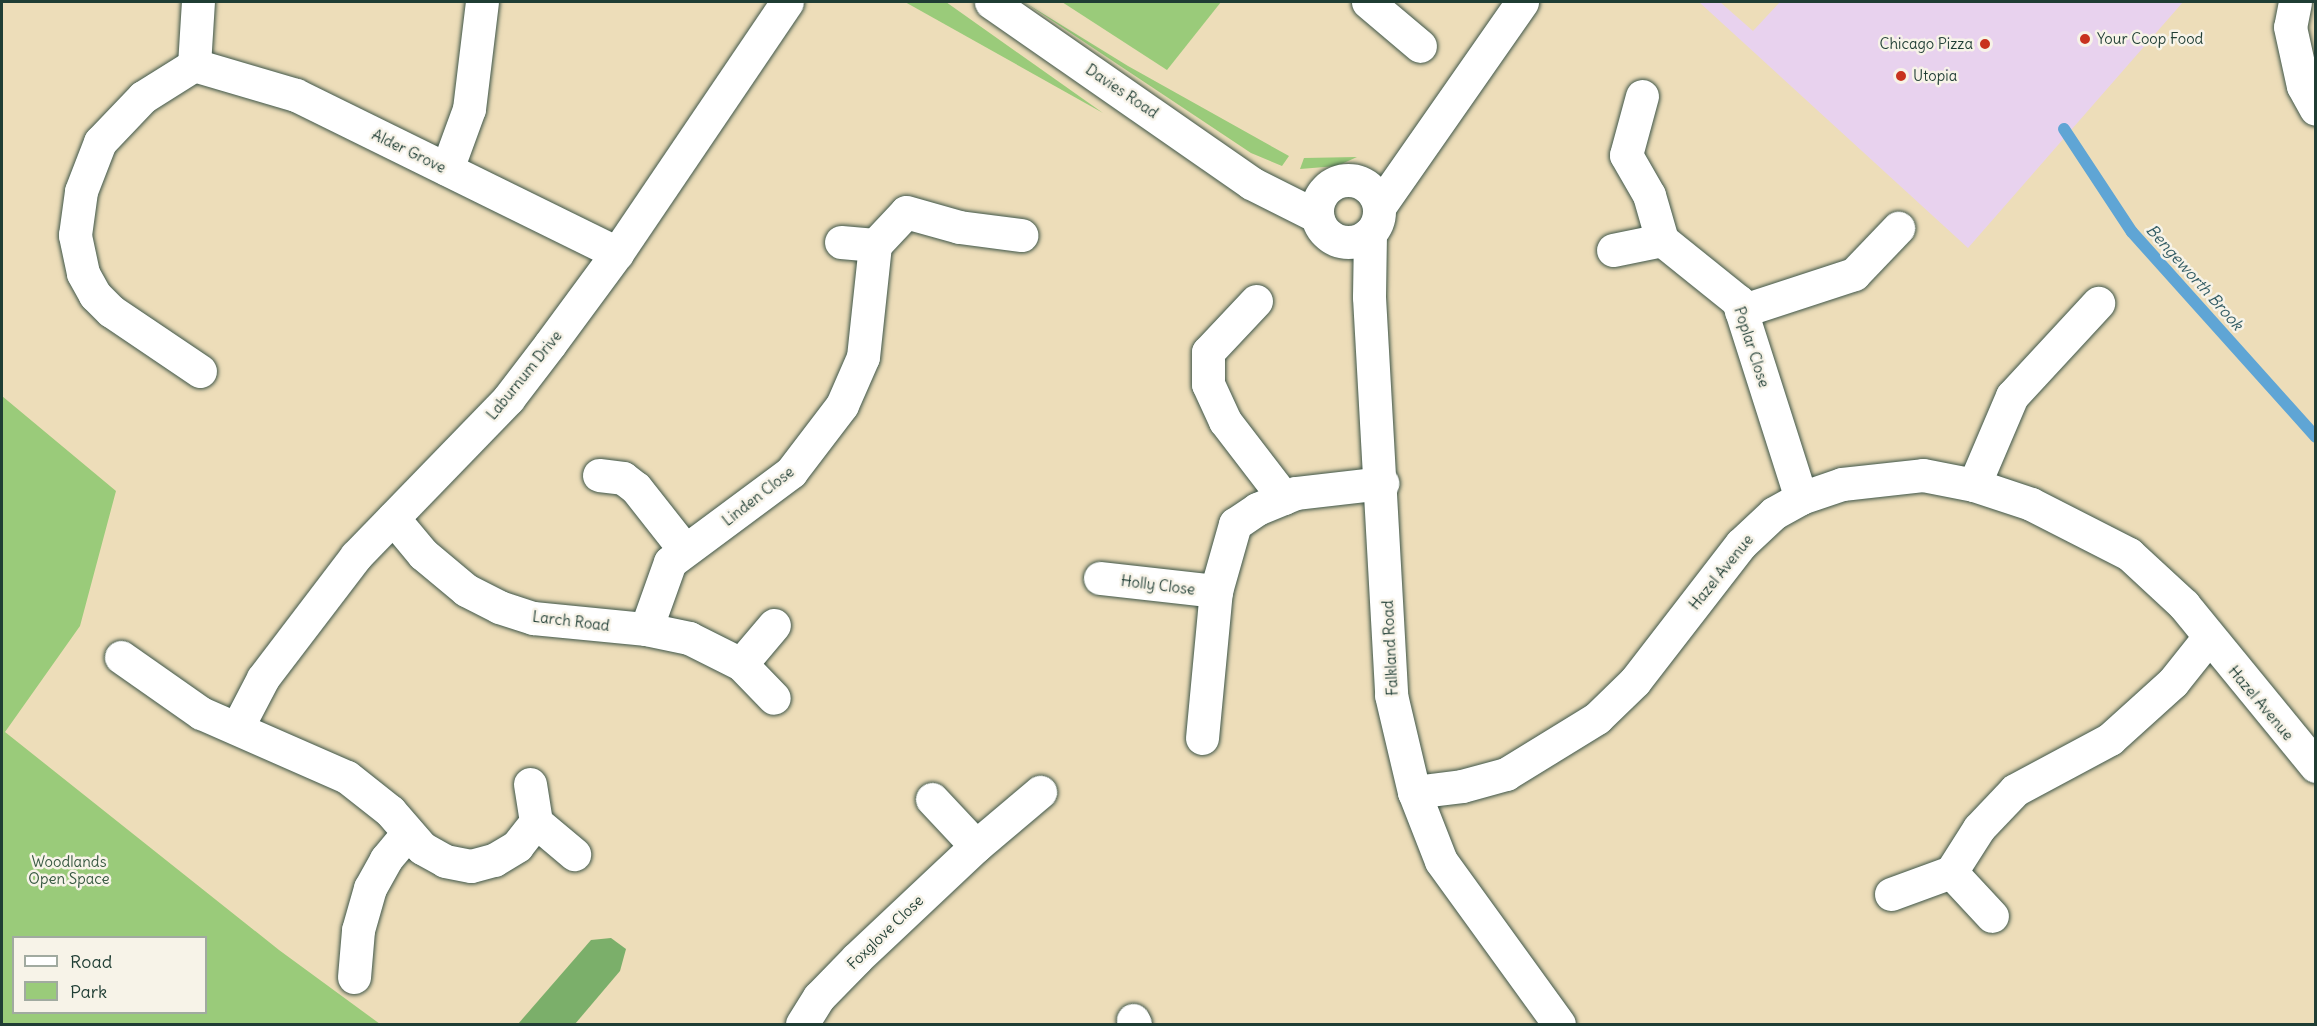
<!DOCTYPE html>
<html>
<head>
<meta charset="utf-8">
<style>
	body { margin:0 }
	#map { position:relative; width:2317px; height:1026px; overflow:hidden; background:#edddb9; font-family:Delius,sans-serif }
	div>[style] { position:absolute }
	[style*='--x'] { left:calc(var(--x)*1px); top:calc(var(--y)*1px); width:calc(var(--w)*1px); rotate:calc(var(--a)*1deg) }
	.built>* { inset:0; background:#e8d2ee }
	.green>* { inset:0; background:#9acb7a }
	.forest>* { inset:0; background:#7baf6a }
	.stream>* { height:12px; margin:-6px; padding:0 6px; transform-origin:6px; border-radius:6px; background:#5fa5d5 }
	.roads { filter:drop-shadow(0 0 2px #3e5548) drop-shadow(0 0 2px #3e5548) }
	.minor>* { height:33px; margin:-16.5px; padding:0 16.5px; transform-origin:16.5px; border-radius:16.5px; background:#fff }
	.minor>.ring { margin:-16.5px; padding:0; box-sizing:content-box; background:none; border:33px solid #fff; border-radius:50% }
	.dots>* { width:16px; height:16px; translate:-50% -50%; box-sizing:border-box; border:3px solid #f7f3e8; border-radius:50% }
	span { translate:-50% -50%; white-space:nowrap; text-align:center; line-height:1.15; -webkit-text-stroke:5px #f7f3e8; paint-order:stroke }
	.poi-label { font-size:15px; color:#1f3d34 }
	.left { translate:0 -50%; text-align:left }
	.right { translate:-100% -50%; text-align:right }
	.street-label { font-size:15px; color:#1f3d34 }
	.park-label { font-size:15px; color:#385942 }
	.water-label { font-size:16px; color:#325c64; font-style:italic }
	.frame { position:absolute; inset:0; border:3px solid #1f3d34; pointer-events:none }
	.legend { position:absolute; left:12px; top:936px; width:195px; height:78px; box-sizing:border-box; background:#f7f3e8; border:2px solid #a1aaa0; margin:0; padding:8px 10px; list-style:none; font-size:18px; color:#1f3d34 }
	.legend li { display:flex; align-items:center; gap:12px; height:30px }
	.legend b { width:30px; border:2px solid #a1aaa0 }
</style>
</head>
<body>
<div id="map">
	<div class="built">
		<div style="clip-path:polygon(1699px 2px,1720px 2px,1753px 31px,1780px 2px,2183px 2px,1968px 248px)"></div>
	</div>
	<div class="green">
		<div style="clip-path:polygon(905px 2px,946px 2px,1103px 113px)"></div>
		<div style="clip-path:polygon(1024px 2px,1128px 66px,1289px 156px,1282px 166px,1251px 153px)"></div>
		<div style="clip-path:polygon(1062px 2px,1221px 2px,1167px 70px)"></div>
		<div style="clip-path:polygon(1357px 157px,1337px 166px,1300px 169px,1304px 158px)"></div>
		<div style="clip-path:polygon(evenodd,2px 396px,116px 491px,80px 626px,5px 732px,279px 950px,380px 1024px,2px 1024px,2px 396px,14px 938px,206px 938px,206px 1012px,14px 1012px,14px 938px)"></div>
	</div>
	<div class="forest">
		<div style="clip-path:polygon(611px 938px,626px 949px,620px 971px,575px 1024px,518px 1024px,591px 940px)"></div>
	</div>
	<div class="stream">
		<div style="--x:2064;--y:129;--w:123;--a:56.6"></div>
		<div style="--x:2132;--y:232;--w:275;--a:48.1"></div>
	</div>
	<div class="roads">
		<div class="minor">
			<div style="--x:991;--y:2;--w:317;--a:34.8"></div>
			<div style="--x:1251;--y:183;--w:74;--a:26.6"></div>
			<div style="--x:1368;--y:2;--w:68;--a:40.2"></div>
			<div style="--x:2295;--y:2;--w:25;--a:101"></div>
			<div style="--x:2290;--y:27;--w:60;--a:77.6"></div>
			<div style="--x:2303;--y:86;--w:26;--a:61"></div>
			<div style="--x:194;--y:65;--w:63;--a:-86.4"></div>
			<div style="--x:1642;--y:96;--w:61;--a:105.2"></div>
			<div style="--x:1626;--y:155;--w:46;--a:60.1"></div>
			<div style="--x:1649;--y:195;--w:47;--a:73.9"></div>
			<div style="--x:447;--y:169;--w:64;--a:-69.9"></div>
			<div style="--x:469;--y:109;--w:108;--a:-83.1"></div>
			<div class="ring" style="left:1317px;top:180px;width:29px;height:29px"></div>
			<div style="--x:1379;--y:207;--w:250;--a:-55.1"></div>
			<div style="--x:1370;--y:233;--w:64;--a:90.9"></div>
			<div style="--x:1369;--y:297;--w:399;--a:86.8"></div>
			<div style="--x:1391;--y:695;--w:100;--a:76.7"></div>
			<div style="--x:1414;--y:792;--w:74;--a:68.6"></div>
			<div style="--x:1441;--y:861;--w:201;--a:54.1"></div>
			<div style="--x:841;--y:242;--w:34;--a:5"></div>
			<div style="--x:875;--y:245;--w:45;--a:-46.8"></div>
			<div style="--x:906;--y:212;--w:55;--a:15.8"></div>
			<div style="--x:959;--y:227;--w:63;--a:7.4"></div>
			<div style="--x:1613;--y:250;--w:50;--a:-11.5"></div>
			<div style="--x:1662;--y:240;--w:97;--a:38.8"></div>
			<div style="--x:1738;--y:301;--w:207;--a:72.3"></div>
			<div style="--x:1256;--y:301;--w:70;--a:133.3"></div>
			<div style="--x:1208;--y:352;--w:32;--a:90"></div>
			<div style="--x:1208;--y:384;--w:41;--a:65.3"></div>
			<div style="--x:1225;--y:421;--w:97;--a:52.5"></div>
			<div style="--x:1741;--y:311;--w:119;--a:-18.1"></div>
			<div style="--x:1854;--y:274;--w:64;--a:-46.3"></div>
			<div style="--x:200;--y:371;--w:107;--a:-146"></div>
			<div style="--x:111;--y:311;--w:23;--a:-135"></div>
			<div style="--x:95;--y:295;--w:25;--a:-119"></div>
			<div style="--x:83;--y:273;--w:39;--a:-102"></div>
			<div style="--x:75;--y:235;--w:44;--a:-82.2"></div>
			<div style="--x:81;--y:191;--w:53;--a:-68.8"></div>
			<div style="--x:100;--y:142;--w:62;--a:-46.3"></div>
			<div style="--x:143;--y:97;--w:60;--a:-32.1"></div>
			<div style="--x:194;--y:65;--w:106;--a:16.4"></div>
			<div style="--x:296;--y:95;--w:358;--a:26.2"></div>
			<div style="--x:599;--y:475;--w:24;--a:7"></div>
			<div style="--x:623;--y:478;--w:16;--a:38"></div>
			<div style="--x:636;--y:488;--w:78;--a:51.8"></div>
			<div style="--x:1974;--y:485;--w:97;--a:-66.9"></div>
			<div style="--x:2012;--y:396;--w:127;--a:-47.2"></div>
			<div style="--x:393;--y:518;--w:47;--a:50.2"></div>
			<div style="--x:423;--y:554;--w:56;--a:39.9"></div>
			<div style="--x:466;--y:590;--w:37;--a:27"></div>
			<div style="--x:499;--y:607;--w:36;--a:18"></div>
			<div style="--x:533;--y:618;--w:114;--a:5.6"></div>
			<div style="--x:646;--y:629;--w:44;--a:11.8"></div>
			<div style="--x:689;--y:638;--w:58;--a:26.6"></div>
			<div style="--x:741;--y:664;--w:47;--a:45.9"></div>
			<div style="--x:1100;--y:578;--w:117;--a:6.4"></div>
			<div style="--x:646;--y:629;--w:71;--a:-70.3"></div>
			<div style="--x:670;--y:562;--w:151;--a:-36.6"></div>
			<div style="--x:791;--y:472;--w:84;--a:-52.7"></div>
			<div style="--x:842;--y:405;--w:52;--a:-66.4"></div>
			<div style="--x:863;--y:357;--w:113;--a:-83.9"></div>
			<div style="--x:121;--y:657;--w:98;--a:35"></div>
			<div style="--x:201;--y:713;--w:159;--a:23.7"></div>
			<div style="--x:347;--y:777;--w:55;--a:38.3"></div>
			<div style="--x:390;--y:811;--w:49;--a:49.1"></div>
			<div style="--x:422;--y:848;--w:26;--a:29"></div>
			<div style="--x:445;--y:861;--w:26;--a:11"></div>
			<div style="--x:471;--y:866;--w:24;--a:-15"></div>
			<div style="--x:494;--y:860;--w:27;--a:-31"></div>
			<div style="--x:517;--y:846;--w:31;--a:-52"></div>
			<div style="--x:741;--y:664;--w:51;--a:-49.8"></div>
			<div style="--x:237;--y:728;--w:56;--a:-62.5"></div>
			<div style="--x:263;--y:678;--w:153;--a:-52.7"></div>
			<div style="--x:356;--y:556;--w:219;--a:-45.9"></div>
			<div style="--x:508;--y:399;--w:69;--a:-52.6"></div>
			<div style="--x:550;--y:344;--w:113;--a:-53.6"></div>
			<div style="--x:617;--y:253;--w:303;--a:-55.9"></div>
			<div style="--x:1202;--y:738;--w:148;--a:-84.6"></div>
			<div style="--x:1216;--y:591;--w:70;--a:-74.2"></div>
			<div style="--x:1235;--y:524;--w:27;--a:-34"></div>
			<div style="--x:1257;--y:509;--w:42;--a:-22.3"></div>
			<div style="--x:1296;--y:493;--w:87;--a:-6.6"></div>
			<div style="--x:530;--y:784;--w:38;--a:81"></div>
			<div style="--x:536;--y:822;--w:50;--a:40.1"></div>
			<div style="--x:1414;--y:792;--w:48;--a:-7.1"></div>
			<div style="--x:1462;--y:786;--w:46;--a:-15.3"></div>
			<div style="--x:1506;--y:774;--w:107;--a:-31.6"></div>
			<div style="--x:1597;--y:718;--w:53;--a:-44.2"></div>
			<div style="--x:1635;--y:681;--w:173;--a:-52.3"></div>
			<div style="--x:1741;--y:544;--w:45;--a:-43.2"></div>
			<div style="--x:1774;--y:513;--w:31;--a:-29"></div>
			<div style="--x:1801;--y:498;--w:43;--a:-18.9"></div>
			<div style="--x:1842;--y:484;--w:81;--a:-6.3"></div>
			<div style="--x:1923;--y:475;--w:52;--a:11.1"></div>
			<div style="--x:1974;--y:485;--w:60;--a:18.4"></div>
			<div style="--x:2031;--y:504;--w:110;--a:27"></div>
			<div style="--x:2129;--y:554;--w:75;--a:42.8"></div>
			<div style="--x:2184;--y:605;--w:208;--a:50.7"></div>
			<div style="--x:932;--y:799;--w:64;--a:46.9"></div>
			<div style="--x:1951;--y:872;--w:60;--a:47"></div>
			<div style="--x:1891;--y:894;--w:64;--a:-20.1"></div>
			<div style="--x:1951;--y:872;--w:52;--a:-57.5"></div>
			<div style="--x:1979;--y:828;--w:52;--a:-46.5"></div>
			<div style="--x:2015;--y:790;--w:108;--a:-28.2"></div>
			<div style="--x:2110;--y:739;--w:85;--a:-42.1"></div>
			<div style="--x:2173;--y:682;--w:56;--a:-51.5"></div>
			<div style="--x:354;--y:977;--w:47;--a:-85.1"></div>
			<div style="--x:358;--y:930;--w:44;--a:-74.1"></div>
			<div style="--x:370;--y:888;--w:33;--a:-61"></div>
			<div style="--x:386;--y:859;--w:34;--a:-50"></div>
			<div style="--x:1133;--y:1020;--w:4;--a:63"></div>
			<div style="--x:802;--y:1024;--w:32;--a:-58"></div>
			<div style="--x:819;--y:997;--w:54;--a:-45.7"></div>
			<div style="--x:857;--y:958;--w:163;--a:-43.3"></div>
			<div style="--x:976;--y:846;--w:84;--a:-40.2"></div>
		</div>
	</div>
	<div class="dots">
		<div style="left:2085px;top:39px;background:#c8321e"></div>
		<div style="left:1985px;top:44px;background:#c8321e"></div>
		<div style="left:1901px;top:76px;background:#c8321e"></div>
	</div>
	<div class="poi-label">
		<span class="left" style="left:2097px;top:39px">Your Coop Food</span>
		<span class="right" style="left:1973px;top:44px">Chicago Pizza</span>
		<span class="left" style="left:1913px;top:76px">Utopia</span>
	</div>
	<div class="street-label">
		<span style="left:1122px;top:91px;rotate:34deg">Davies Road</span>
		<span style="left:409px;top:151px;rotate:26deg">Alder Grove</span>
		<span style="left:1752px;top:347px;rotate:72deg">Poplar Close</span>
		<span style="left:524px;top:375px;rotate:-51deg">Laburnum Drive</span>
		<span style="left:758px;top:496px;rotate:-38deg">Linden Close</span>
		<span style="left:1721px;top:572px;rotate:-51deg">Hazel Avenue</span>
		<span style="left:1158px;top:585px;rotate:7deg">Holly Close</span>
		<span style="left:571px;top:621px;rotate:7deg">Larch Road</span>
		<span style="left:1390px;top:648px;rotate:-93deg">Falkland Road</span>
		<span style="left:2261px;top:703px;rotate:50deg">Hazel Avenue</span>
		<span style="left:885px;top:932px;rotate:-44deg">Foxglove Close</span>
	</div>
	<div class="park-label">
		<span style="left:69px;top:870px">Woodlands<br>Open Space</span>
	</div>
	<div class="water-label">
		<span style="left:2195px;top:277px;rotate:48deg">Bengeworth Brook</span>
	</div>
	<div class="frame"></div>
	<ul class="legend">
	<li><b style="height:8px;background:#fff"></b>Road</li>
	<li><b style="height:16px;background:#9acb7a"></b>Park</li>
	</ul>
</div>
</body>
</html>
